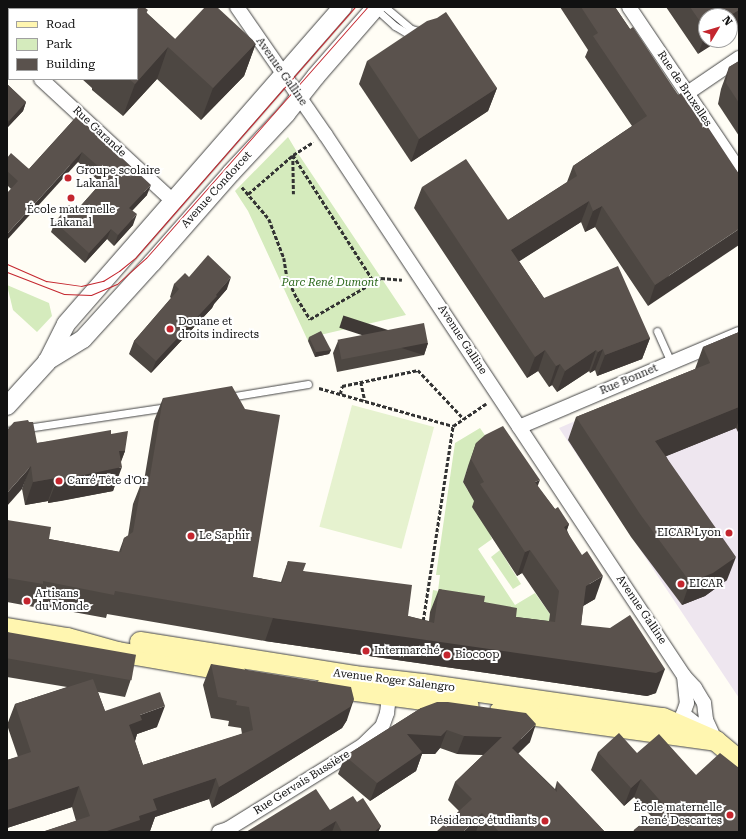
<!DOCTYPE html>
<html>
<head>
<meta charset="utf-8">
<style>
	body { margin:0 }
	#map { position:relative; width:746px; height:839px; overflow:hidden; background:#fffdf5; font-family:"Roboto Serif",serif }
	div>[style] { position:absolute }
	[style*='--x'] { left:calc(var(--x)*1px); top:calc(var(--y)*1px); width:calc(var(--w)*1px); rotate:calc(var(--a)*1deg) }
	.industrial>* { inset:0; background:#eee6ef }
	.green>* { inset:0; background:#d5ebbd }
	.pitch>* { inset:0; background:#e6f2cf; transform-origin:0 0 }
	.path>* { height:2.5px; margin-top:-1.25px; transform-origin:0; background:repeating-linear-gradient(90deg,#333 0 4px,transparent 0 6px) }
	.roads { filter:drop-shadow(0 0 1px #444) drop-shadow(0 0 1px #444) }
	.service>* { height:7px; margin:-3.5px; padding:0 3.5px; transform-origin:3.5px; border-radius:3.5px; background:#fff }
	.minor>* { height:14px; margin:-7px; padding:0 7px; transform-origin:7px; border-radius:7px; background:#fff }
	.tertiary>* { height:18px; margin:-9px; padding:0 9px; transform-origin:9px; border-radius:9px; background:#fff }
	.secondary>* { height:20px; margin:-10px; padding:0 10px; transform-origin:10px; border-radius:10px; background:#fff6b0 }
	.tram>* { height:1px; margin:-0.5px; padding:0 0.5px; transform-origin:0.5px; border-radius:0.5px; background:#c4262e }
	.wall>* { inset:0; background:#4d4742 }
	.shaded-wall>* { inset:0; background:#3f3936; transform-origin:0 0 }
	.building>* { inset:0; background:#5a524d; transform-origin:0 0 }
	.dots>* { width:11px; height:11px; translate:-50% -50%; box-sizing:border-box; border:2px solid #fff; border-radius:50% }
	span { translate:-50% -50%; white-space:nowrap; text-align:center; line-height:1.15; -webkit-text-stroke:4px #fff; paint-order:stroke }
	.street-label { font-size:11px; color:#111 }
	.poi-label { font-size:11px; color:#111 }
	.left { translate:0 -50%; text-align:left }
	.right { translate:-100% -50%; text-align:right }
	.park-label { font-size:11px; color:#2f6b1f; font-style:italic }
	.frame { position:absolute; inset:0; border:8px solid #111; pointer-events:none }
	.legend { position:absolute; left:8px; top:8px; width:130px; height:72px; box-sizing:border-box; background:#fff; border:1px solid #a0a0a0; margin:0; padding:5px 7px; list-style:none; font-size:12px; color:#111 }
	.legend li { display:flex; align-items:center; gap:8px; height:20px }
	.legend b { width:20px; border:1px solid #a0a0a0 }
	.north { position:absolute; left:698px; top:8px; width:40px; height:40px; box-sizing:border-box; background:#fff; border:1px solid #a0a0a0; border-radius:50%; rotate:52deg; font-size:11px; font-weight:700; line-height:16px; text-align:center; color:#111 }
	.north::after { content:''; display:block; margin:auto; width:14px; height:18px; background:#c4262e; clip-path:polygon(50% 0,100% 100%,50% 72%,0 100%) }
</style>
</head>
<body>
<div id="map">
	<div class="industrial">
		<div style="clip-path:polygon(739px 350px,739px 698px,559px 428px)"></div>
	</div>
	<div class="green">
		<div style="clip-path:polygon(288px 137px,297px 152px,406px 315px,320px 335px,308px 341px,248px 211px,235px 191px)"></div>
		<div style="clip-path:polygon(7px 285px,49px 303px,52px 316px,37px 332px,13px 310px)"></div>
		<div style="clip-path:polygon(480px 428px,495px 450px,468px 466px,463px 482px,468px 491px,472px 489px,492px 539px,478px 549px,515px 605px,535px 593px,550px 614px,547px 647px,430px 612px,433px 590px,438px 591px,440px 575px,436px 575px,455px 443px)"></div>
		<div style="clip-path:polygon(500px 550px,521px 584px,513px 589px,491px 557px)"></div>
	</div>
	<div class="pitch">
		<div style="left:352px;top:405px;width:85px;height:126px;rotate:15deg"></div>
	</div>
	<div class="path">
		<div style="--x:15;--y:9;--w:3;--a:-45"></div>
		<div style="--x:7;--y:17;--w:3;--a:-45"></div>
		<div style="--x:293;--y:155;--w:152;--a:57.4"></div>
		<div style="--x:293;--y:155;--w:39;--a:89"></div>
		<div style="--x:242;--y:187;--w:42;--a:49.8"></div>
		<div style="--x:269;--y:219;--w:42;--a:69"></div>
		<div style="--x:284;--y:258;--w:19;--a:81"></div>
		<div style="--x:287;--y:277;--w:23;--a:65"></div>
		<div style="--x:297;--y:298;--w:25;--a:58"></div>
		<div style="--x:310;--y:319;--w:82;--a:-30"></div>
		<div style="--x:381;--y:278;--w:21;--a:5"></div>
		<div style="--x:248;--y:194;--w:60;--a:-40.9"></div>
		<div style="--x:293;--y:155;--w:24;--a:-33"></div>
		<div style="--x:361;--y:382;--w:19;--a:78"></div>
		<div style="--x:319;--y:388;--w:139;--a:15.8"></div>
		<div style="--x:340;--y:394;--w:8;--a:-76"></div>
		<div style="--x:342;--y:386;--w:78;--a:-11.9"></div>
		<div style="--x:418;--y:370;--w:67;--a:46.8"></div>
		<div style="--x:423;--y:621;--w:197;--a:-81.3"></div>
		<div style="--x:453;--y:426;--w:40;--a:-34"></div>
	</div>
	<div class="roads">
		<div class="service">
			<div style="--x:385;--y:7;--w:34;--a:40"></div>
			<div style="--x:411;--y:29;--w:11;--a:15"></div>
			<div style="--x:375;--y:8;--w:27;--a:42"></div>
			<div style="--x:395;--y:26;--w:23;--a:31"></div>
			<div style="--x:657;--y:331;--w:34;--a:66"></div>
			<div style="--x:229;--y:397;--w:80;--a:-9.3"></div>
			<div style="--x:7;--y:431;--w:162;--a:-8.5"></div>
		</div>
		<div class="minor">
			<div style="--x:237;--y:7;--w:155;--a:55.3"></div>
			<div style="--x:325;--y:134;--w:650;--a:56.48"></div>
			<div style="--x:684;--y:676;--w:16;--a:47"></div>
			<div style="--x:695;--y:688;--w:17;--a:59"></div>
			<div style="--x:704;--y:703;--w:17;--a:83"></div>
			<div style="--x:706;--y:720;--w:23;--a:65"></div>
			<div style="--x:629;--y:7;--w:197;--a:56"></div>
			<div style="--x:7;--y:47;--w:3;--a:45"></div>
			<div style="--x:41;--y:79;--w:181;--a:42.8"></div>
			<div style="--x:686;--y:94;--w:64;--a:-34.2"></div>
			<div style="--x:519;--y:427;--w:239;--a:-22.9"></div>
			<div style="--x:684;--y:676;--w:27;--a:84"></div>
			<div style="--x:687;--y:703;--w:12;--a:110"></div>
			<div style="--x:683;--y:714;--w:24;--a:38"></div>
			<div style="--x:219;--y:832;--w:9;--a:-18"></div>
			<div style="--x:228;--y:829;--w:158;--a:-31.8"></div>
			<div style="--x:362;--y:746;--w:28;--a:-44"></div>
			<div style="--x:382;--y:727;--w:15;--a:-70"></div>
			<div style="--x:387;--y:713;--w:25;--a:-83"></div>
		</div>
		<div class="tertiary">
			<div style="--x:47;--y:361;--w:42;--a:-31.4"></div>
			<div style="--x:83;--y:339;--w:103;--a:-47.8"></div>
			<div style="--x:152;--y:263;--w:120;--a:-48.7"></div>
			<div style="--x:231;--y:173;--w:81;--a:-47"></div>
			<div style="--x:286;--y:114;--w:48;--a:-51.7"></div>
			<div style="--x:316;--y:76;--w:91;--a:-49"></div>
			<div style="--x:7;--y:406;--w:59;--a:-47.7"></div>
			<div style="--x:47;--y:362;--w:42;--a:-63.4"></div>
			<div style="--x:66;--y:324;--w:421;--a:-48.9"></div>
		</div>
		<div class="secondary">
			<div style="--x:7;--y:628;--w:61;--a:9.5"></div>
			<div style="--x:67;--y:638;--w:53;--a:15.4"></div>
			<div style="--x:118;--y:652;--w:119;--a:9.7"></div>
			<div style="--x:140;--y:642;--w:217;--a:9"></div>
			<div style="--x:354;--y:676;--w:69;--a:6.6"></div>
			<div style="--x:423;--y:684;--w:242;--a:8.1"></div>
			<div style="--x:663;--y:718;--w:58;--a:23.5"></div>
			<div style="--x:716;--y:741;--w:30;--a:40"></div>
			<div style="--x:326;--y:687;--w:144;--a:7.6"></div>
			<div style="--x:500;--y:711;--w:218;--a:7.9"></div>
		</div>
	</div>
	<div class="tram">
		<div style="--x:7;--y:264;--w:43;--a:23.6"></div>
		<div style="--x:46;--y:281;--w:35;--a:8"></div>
		<div style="--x:81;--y:286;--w:23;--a:-13"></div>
		<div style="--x:103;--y:281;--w:19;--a:-32"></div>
		<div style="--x:119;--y:271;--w:22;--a:-39"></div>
		<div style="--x:136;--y:257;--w:332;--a:-48.8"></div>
		<div style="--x:7;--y:272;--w:61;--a:21.1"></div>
		<div style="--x:64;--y:294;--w:27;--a:2"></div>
		<div style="--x:91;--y:295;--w:28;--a:-23"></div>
		<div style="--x:117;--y:284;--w:39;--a:-42"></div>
		<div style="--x:146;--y:258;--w:334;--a:-48.6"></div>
	</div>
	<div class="wall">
		<div style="clip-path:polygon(109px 7px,144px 7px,147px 13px,175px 39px,256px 43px,244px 76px,201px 120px,157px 79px,123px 116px,92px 90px,92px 88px,82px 79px,137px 79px,137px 9px,108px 9px)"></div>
		<div style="clip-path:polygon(560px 7px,615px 7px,630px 29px,678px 95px,739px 174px,648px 306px,595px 227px,585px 232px,581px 222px,519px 261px,544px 298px,650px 338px,642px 359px,597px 376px,595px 370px,590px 373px,589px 371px,557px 392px,552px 385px,549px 387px,538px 371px,527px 378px,414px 208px,422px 187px,508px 220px,567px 182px,573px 166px,632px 126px,585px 57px,588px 50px)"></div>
		<div style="clip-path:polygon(666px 7px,739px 7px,739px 27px,730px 33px,730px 16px,706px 16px,706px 40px,698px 54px)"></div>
		<div style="clip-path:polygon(367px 61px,497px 88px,488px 111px,411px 162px,359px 84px)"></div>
		<div style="clip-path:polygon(739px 61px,739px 136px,718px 104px,721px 89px,729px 67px)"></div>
		<div style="clip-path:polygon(7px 84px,26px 102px,23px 111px,7px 128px)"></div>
		<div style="clip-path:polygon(77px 116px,147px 195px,132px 211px,133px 225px,114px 246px,107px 239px,85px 263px,51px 232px,55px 222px,76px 211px,101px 183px,78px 162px,11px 189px,7px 185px,7px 158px,29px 169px)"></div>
		<div style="clip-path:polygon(189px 277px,227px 289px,214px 304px,212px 308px,151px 373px,129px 354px,134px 341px,171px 298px,170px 297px,174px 284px)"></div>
		<div style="clip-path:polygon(739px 332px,739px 434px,736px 428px,666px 456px,727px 580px,705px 596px,682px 605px,631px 537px,568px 440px,576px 417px,695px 369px,703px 347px)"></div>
		<div style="clip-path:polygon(309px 337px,331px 350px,329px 354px,315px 357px,308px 341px)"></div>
		<div style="clip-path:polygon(338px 341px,428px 343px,424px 355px,337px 372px,333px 353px)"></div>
		<div style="clip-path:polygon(163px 398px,253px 577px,281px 582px,288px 561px,303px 571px,408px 616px,429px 621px,430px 612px,439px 589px,484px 602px,516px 617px,549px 621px,550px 614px,522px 573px,517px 576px,472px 507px,474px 501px,463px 482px,468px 466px,476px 443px,537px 486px,555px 509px,569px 524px,567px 530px,595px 599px,583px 606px,581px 625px,656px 693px,647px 696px,265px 641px,107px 614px,106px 618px,35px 605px,34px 607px,7px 602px,7px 520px,49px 539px,119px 552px,124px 538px,128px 536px,133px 504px,142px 481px,144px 481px,154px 421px)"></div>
		<div style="clip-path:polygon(111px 434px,125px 451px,121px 462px,113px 491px,61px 501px,48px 503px,48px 501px,25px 505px,22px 489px,37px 443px)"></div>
		<div style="clip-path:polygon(7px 632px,131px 679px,125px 697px,98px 692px,105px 711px,157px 727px,137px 734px,135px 741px,143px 765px,242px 734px,241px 728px,228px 726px,229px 721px,211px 718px,203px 685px,211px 664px,347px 720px,342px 728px,236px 794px,212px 808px,209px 799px,155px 817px,150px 831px,147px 832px,45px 832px,45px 831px,76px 821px,72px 807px,7px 828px,7px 760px,18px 757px,7px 725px,15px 704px,67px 687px,7px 677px)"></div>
		<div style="clip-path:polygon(421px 708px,530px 742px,518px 753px,555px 789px,557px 781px,605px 832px,476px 832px,459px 811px,448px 800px,455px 782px,483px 755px,457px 754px,440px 748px,435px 754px,422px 754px,416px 771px,370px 801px,338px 774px,345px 756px)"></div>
		<div style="clip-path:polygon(598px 752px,637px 753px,696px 775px,739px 832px,633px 832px,634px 830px,651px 816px,634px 797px,624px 806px,591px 770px)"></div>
		<div style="clip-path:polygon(357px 802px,381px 826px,378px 832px,246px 832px,330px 810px)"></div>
	</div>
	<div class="shaded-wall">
		<div style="clip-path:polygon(739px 10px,739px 27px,730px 33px,730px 16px,729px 16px)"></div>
		<div style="clip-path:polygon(706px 33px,706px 40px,720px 40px,698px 54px)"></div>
		<div style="clip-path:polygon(256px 43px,244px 76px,201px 120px,213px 88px)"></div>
		<div style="clip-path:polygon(168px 47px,157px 79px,123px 116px,135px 84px)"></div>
		<div style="clip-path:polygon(497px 88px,488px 111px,411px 162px,419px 139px)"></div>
		<div style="clip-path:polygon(26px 102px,23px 111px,7px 128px,7px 126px,9px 121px)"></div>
		<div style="clip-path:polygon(82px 152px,78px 162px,7px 240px,7px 234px)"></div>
		<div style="clip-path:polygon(151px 185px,147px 195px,125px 218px,129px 208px)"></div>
		<div style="clip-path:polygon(589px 201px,581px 222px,504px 271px,511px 250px)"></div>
		<div style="clip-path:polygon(602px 206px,595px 227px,585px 232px,593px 211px)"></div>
		<div style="clip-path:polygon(137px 214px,133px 225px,114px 246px,118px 235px)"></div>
		<div style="clip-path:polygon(111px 229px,107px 239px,85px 263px,89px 253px)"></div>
		<div style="clip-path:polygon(739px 229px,739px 245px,648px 306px,655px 285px)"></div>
		<div style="clip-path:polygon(231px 277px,227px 289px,214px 304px,212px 308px,151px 373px,156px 361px)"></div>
		<div style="clip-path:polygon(650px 338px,642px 359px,597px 376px,605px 355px)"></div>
		<div style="left:428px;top:343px;width:13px;height:89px;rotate:108deg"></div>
		<div style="clip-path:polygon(603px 349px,595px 370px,590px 373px,598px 352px)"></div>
		<div style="clip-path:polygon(331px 350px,329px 354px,315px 357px,316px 352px)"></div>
		<div style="clip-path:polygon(545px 350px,538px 371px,527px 378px,535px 357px)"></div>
		<div style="clip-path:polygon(596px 350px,589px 371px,557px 392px,565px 371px)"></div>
		<div style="clip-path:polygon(560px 364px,552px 385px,549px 387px,556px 366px)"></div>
		<div style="clip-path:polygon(739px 407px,739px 420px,736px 428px,647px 464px,655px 441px)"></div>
		<div style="clip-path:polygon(119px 451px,125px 451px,118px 468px,122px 467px,113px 491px,48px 503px,57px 480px)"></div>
		<div style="clip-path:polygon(31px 466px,22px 489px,7px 506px,7px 493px)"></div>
		<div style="clip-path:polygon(56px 478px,48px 501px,25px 505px,33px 482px)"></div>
		<div style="clip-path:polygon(540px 480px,531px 503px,535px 482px)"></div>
		<div style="clip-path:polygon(569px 524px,560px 547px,564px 527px)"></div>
		<div style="clip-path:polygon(530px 550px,522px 573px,517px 576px,525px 552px)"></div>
		<div style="clip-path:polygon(736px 557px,727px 580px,705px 596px,682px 605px,690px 582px)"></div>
		<div style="clip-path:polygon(603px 576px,595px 599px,578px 609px,586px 586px)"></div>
		<div style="clip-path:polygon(273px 618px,665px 669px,656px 693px,647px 696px,265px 641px)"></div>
		<div style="clip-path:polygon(354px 699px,347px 720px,342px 728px,236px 794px,212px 808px,219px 787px)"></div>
		<div style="clip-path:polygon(165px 706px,157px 727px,137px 734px,135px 741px,129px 725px,140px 715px)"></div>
		<div style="clip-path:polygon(536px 724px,530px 742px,506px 766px,512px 748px)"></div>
		<div style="clip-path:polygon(447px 730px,440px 748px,435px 754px,422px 754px,416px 771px,370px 801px,377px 783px,407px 734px)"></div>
		<div style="clip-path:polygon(464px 736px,502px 737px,495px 755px,457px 754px)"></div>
		<div style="clip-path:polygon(216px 778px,209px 799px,155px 817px,150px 831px,147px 832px,104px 832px,139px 816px,153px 799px)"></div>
		<div style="clip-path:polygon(641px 779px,634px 797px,624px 806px,631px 788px)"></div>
		<div style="clip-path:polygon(79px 786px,72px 807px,7px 828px,7px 810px)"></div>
		<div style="clip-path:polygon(482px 813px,476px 832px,463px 832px)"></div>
		<div style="clip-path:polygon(336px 821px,332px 832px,318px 832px)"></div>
		<div style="clip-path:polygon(381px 826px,378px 832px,374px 832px)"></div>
	</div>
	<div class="building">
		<div style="clip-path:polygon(120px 7px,144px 7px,148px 10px,146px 13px,175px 39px,205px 7px,217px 7px,256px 43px,213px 88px,168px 47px,135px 84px,129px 79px,137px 79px,137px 9px,118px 9px)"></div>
		<div style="clip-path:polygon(581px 7px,615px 7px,630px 29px,633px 27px,678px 95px,684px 91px,739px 174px,739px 229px,655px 285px,602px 206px,593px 211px,589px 201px,511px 250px,544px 298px,618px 266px,650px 338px,605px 355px,603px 349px,598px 352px,596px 350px,565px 371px,560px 364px,556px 366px,545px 350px,535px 357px,422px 187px,466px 159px,508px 220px,577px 176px,573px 166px,647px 116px,593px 36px,598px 33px)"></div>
		<div style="clip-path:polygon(690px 7px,739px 7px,739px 10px,729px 16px,706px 16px,706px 30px)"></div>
		<div style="clip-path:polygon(446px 12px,497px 88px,419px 139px,367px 61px,427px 21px,437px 18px)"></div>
		<div style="clip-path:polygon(739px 61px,739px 103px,726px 83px,729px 67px)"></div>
		<div style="clip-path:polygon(7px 84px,26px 102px,9px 121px,7px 119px)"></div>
		<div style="clip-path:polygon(77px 116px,151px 185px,129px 208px,137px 214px,118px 235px,111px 229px,89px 253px,55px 222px,69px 205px,76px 211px,108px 175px,82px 152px,7px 234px,7px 193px,18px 181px,7px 171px,7px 158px,11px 153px,29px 169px)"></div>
		<div style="clip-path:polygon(208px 255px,231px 277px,216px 295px,217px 296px,156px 361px,134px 341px,179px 289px,174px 284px,185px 273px,189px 277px)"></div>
		<div style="left:424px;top:323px;width:20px;height:88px;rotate:79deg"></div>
		<div style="clip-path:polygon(321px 331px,331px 350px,316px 352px,309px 337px)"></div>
		<div style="clip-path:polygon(739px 332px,739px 407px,655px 441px,736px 557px,713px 573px,690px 582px,640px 514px,576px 417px,710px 363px,703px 347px)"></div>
		<div style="clip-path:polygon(232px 386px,245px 409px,280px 415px,253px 577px,282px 583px,288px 561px,306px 563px,303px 571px,412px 585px,408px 616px,434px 623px,439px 589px,485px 596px,484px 602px,517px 608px,516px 617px,555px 622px,559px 591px,530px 550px,525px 552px,480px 484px,484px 482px,471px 459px,476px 443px,485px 435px,503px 426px,540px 480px,535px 482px,555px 509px,558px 507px,569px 524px,564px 527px,582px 555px,587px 551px,603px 576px,586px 586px,581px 625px,610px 628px,630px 615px,665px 669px,656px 673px,273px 618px,115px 591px,114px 595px,43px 581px,43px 584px,7px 578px,7px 520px,51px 527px,49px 539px,121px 552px,124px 538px,133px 532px,142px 481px,149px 482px,163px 398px)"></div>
		<div style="clip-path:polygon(28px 420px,29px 422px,33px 422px,37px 443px,111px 430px,111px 434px,128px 431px,125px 451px,119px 451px,122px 467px,69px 478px,57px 480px,56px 478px,33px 482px,31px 466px,7px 493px,7px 430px,14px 422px)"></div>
		<div style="left:7px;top:632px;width:131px;height:26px;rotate:10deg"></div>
		<div style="clip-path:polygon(211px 664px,351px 687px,354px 699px,350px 707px,243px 773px,219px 787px,216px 778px,153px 799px,157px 810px,139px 816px,140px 820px,104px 832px,45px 832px,45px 831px,90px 816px,79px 786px,7px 810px,7px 760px,31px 752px,15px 704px,93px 679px,105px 711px,160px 692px,165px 706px,140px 715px,142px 720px,129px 725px,143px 765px,253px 730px,249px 707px,236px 705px,237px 701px,218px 697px)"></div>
		<div style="clip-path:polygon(437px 702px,448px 702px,526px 713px,536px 724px,512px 748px,557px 792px,557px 781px,605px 832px,499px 832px,482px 813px,463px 832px,436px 832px,472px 799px,455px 782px,502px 737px,464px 736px,447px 730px,441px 736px,407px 734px,422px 752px,377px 783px,345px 756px,421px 708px)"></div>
		<div style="clip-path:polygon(619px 733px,637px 753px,659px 734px,696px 775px,720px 753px,739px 768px,739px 828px,738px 829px,739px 829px,739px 832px,636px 832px,634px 830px,664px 805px,641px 779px,631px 788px,598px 752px)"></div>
		<div style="clip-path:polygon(316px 789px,330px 810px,353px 796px,357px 802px,363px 798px,381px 826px,374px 832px,342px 832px,336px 821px,318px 832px,246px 832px)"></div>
	</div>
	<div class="dots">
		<div style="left:68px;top:178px;background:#c4262e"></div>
		<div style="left:71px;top:198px;background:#c4262e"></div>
		<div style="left:170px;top:329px;background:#c4262e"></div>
		<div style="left:59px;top:481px;background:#c4262e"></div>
		<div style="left:729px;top:533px;background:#c4262e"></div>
		<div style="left:191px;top:536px;background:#c4262e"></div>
		<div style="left:681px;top:584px;background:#c4262e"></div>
		<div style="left:27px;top:601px;background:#c4262e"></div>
		<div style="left:366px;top:651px;background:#c4262e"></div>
		<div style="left:447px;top:655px;background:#c4262e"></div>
		<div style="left:730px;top:815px;background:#c4262e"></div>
		<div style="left:545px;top:821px;background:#c4262e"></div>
	</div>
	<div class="street-label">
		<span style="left:281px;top:72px;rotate:55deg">Avenue Galline</span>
		<span style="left:684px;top:89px;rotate:56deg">Rue de Bruxelles</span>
		<span style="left:99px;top:132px;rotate:43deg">Rue Garande</span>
		<span style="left:217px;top:190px;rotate:-48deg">Avenue Condorcet</span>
		<span style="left:462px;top:340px;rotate:57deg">Avenue Galline</span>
		<span style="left:629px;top:380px;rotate:-23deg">Rue Bonnet</span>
		<span style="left:641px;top:610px;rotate:56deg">Avenue Galline</span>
		<span style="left:394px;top:681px;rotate:7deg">Avenue Roger Salengro</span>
		<span style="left:302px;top:783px;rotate:-32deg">Rue Gervais Bussière</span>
	</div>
	<div class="poi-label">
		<span class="left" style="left:76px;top:178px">Groupe scolaire<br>Lakanal</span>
		<span style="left:71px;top:217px">École maternelle<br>Lakanal</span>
		<span class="left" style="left:178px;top:329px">Douane et<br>droits indirects</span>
		<span class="left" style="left:67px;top:481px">Carré Tête d'Or</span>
		<span class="right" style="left:721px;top:533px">EICAR Lyon</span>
		<span class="left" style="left:199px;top:536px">Le Saphir</span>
		<span class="left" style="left:689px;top:584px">EICAR</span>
		<span class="left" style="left:35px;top:601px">Artisans<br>du Monde</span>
		<span class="left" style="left:374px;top:651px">Intermarché</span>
		<span class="left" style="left:455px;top:655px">Biocoop</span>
		<span class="right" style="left:722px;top:815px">École maternelle<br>René Descartes</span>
		<span class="right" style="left:537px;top:821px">Résidence étudiants</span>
	</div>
	<div class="park-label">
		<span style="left:330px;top:283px">Parc René Dumont</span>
	</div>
	<div class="frame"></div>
	<ul class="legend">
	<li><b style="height:5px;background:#fff6b0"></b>Road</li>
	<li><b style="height:11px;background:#d5ebbd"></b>Park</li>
	<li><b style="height:11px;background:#5a524d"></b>Building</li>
	</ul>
	<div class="north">N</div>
</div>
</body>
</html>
